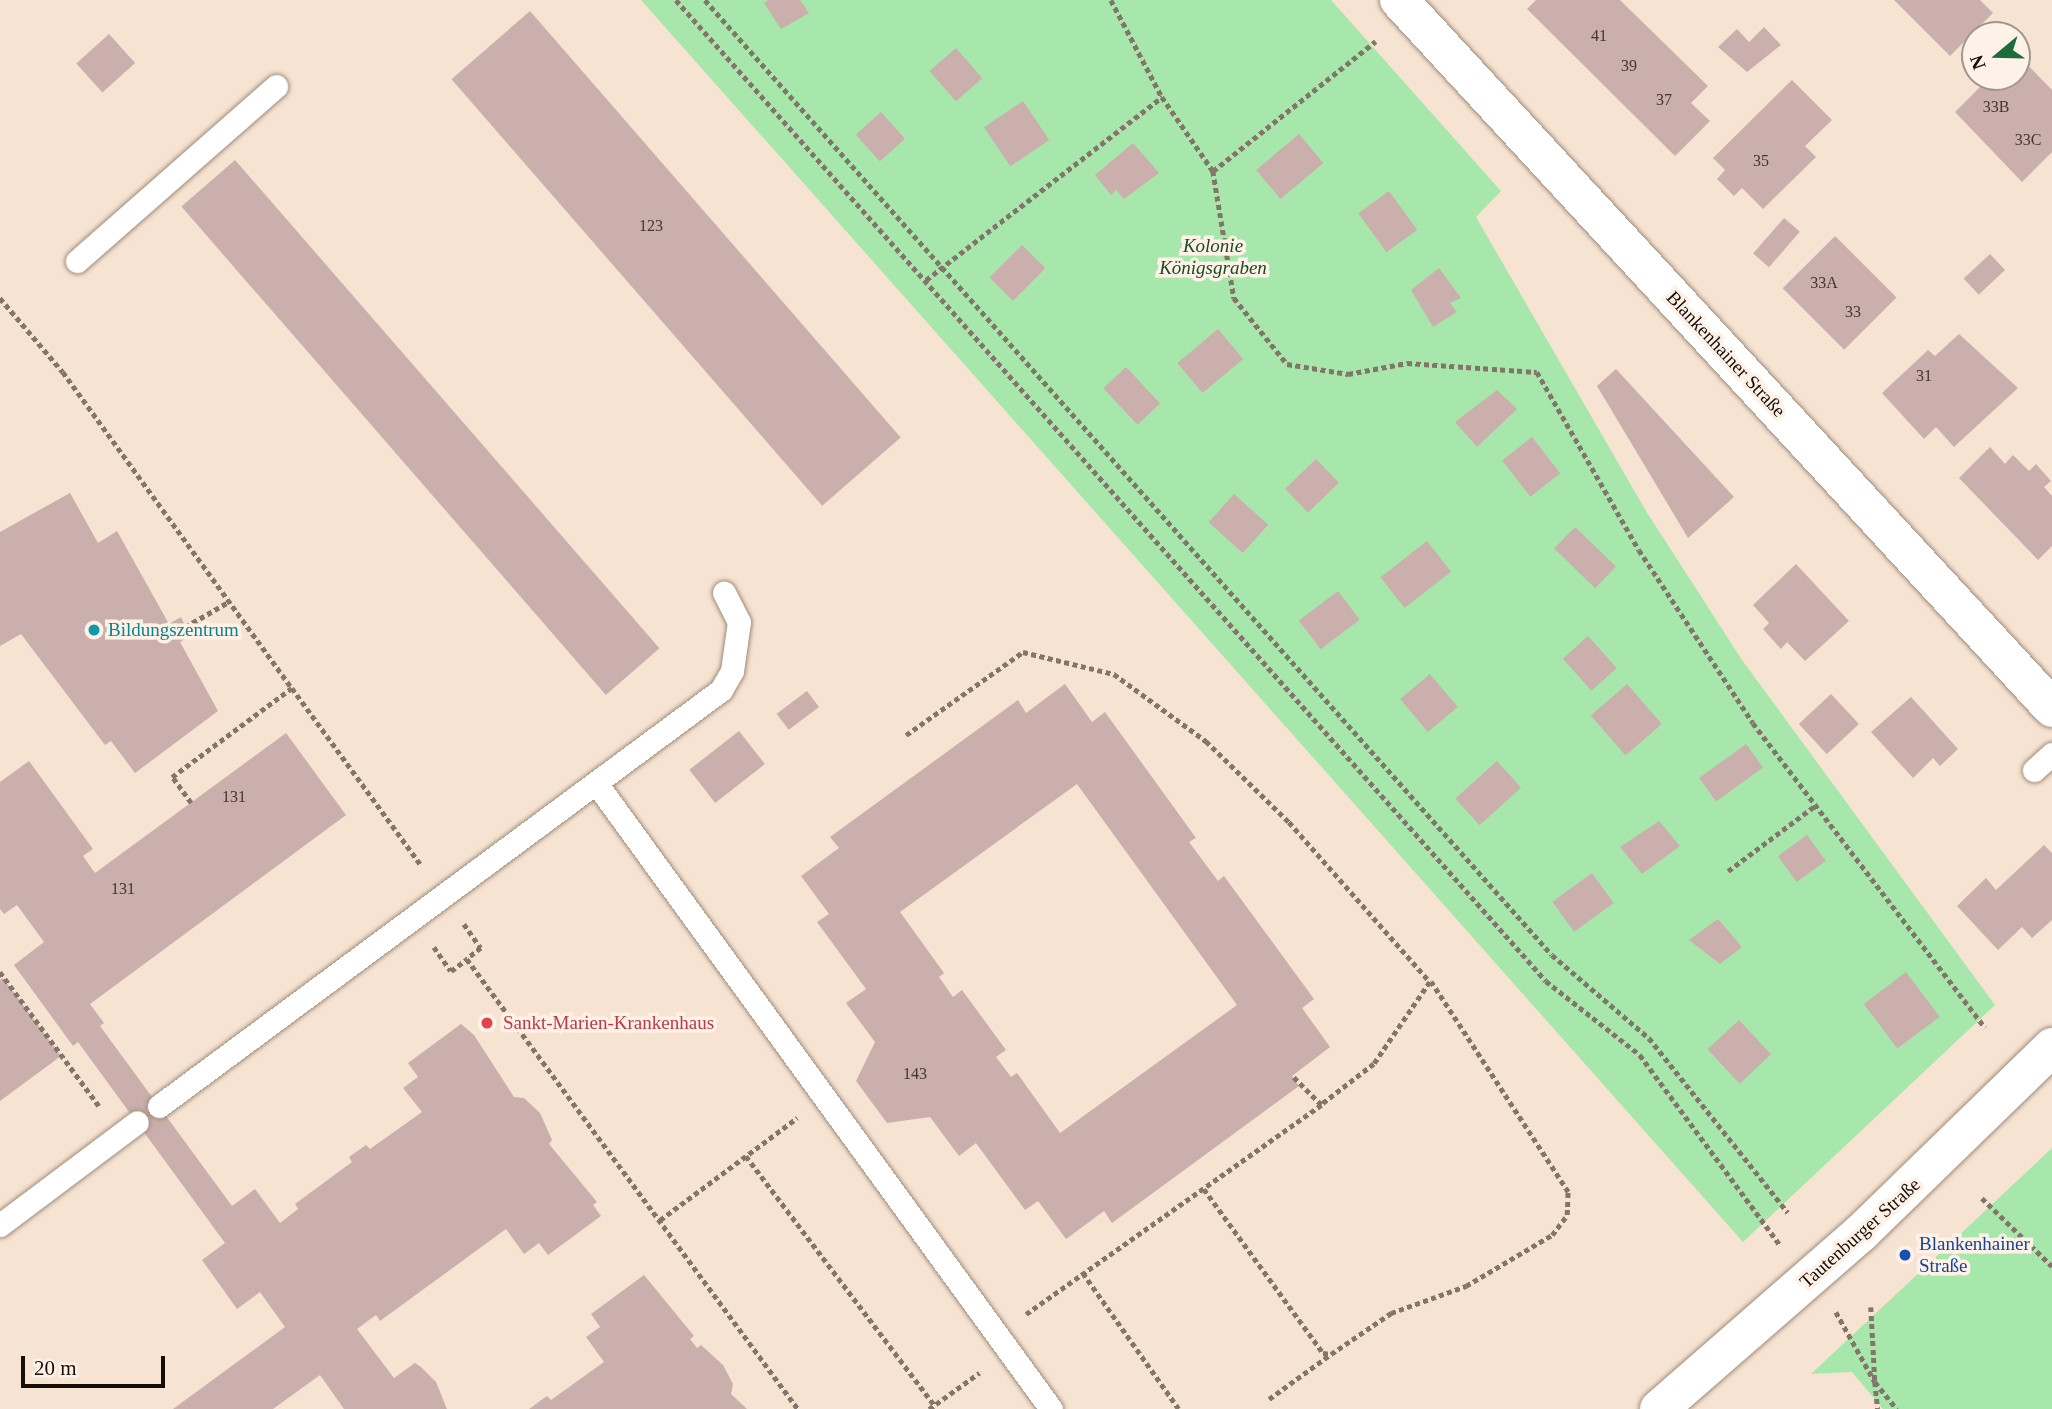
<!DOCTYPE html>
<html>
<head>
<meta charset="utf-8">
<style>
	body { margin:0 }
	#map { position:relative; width:2052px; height:1409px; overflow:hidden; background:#f7e3d2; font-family:"Times New Roman",serif }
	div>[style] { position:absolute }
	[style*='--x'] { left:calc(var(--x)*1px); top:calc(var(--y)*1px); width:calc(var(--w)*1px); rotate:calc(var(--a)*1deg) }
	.green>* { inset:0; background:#a8e7ac }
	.building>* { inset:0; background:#caafac; transform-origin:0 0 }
	.path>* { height:4.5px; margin-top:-2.25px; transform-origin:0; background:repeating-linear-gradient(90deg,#827569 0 5px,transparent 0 8.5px) }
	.roads { filter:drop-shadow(0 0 2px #9f8c7c) drop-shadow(0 0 2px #9f8c7c) }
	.service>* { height:23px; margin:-11.5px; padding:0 11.5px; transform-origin:11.5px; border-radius:11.5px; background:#fff }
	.minor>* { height:38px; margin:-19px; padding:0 19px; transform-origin:19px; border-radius:19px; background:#fff }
	.tertiary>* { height:38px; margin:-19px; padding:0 19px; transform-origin:19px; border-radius:19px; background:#fff }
	.dots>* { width:19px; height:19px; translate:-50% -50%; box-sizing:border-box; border:4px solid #fef1e7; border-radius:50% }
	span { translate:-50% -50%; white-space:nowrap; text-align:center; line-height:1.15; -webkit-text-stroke:7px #fef1e7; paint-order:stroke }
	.number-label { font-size:16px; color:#423631 }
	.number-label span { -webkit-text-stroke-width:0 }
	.park-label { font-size:19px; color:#164e20; font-style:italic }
	.street-label { font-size:19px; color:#150e08 }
	.culture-label { font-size:19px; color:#0d838f }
	.left { translate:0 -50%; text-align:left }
	.health-label { font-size:19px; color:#be3a42 }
	.transit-label { font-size:19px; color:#164399 }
	.north { position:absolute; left:1961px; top:21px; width:70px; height:70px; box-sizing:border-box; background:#fef1e7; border:2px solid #a1968e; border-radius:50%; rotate:251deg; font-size:19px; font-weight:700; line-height:28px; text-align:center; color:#150e08 }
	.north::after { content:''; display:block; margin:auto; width:24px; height:32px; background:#1d6c3c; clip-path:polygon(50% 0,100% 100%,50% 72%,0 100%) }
	.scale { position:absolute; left:21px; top:1356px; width:144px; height:32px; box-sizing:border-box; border:4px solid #150e08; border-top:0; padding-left:9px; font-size:21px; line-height:24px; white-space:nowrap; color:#150e08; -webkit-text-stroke:5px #fef1e7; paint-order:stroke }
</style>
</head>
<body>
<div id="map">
	<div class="green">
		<div style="clip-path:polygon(641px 0,1331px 0,1501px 191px,1476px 217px,1646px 511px,1742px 660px,1995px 1005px,1743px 1242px)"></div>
		<div style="clip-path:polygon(2052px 1148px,2052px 1409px,1883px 1409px,1852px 1372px,1811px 1374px)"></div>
	</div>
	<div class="building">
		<div style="clip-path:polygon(768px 0,800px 0,809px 13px,781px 29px,764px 3px)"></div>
		<div style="clip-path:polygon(1536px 0,1620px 0,1708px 86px,1691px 103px,1710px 121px,1675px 156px,1527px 9px)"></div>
		<div style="clip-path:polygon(1894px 0,1980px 0,1993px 13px,1950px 56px)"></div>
		<div style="left:530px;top:11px;width:565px;height:104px;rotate:49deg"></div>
		<div style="clip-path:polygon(1764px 27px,1781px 45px,1747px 72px,1718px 47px,1737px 29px,1749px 42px)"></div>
		<div style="left:109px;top:34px;width:39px;height:44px;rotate:48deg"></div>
		<div style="left:956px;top:48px;width:40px;height:35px;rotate:49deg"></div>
		<div style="clip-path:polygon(2017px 54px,2052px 90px,2052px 152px,2022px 182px,1955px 112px,1990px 77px,2017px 77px)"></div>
		<div style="clip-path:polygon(1792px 80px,1832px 120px,1805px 146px,1816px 157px,1763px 209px,1742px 188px,1734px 196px,1717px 179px,1725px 170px,1713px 158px)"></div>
		<div style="left:1023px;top:101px;width:47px;height:47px;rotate:56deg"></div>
		<div style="left:881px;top:112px;width:36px;height:34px;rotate:48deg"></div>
		<div style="left:1299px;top:134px;width:38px;height:56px;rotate:50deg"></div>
		<div style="clip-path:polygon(1133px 143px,1159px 173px,1124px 199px,1116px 190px,1111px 195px,1095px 175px)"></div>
		<div style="left:235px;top:160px;width:647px;height:71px;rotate:49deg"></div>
		<div style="left:1389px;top:191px;width:48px;height:38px;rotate:54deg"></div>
		<div style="left:1784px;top:218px;width:21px;height:47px;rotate:41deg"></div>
		<div style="left:1835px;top:236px;width:87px;height:74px;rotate:45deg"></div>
		<div style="left:1022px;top:245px;width:33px;height:46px;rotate:45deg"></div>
		<div style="left:1990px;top:254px;width:22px;height:36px;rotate:47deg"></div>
		<div style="clip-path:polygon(1439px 268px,1461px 298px,1450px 303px,1457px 312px,1433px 327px,1411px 290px)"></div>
		<div style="left:1218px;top:329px;width:39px;height:53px;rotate:50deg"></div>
		<div style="clip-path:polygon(1959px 334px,2018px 388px,1954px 447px,1936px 427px,1924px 439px,1882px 393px,1928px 350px,1935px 356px)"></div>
		<div style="left:1126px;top:367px;width:50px;height:31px;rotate:47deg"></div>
		<div style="clip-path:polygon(1616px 369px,1734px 497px,1688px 538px,1597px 386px)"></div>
		<div style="clip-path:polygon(1497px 390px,1517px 409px,1477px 447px,1455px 422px)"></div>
		<div style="left:1532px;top:437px;width:46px;height:38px;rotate:52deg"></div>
		<div style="clip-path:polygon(1990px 447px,2005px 464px,2013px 455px,2029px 471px,2036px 464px,2051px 481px,2044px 487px,2052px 496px,2052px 546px,2038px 560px,1959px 478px)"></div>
		<div style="left:1316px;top:459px;width:33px;height:43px;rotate:46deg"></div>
		<div style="clip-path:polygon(70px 493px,98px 543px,117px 531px,169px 624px,181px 617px,190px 636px,180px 642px,218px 711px,135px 773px,111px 741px,105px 745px,21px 634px,0 646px,0 532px)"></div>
		<div style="left:1234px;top:494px;width:46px;height:38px;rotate:42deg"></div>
		<div style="left:1575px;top:527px;width:57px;height:30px;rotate:44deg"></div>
		<div style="left:1427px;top:541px;width:39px;height:59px;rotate:52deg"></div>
		<div style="clip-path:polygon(1796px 564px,1849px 621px,1805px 661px,1787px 642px,1781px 649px,1763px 629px,1769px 623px,1753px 605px)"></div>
		<div style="left:1338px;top:591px;width:36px;height:49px;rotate:53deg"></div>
		<div style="left:1588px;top:636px;width:43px;height:34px;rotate:48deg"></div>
		<div style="left:1430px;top:674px;width:43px;height:39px;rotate:50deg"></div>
		<div style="clip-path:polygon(evenodd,1065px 684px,1092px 722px,1105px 712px,1196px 838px,1189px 842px,1218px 881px,1224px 876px,1314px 999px,1302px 1008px,1330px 1047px,1292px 1076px,1299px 1086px,1112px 1223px,1104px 1211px,1066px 1239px,1038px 1201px,1025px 1210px,976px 1143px,959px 1156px,930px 1117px,887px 1123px,856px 1081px,875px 1042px,846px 1003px,866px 989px,817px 922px,829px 914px,801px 876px,839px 848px,830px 837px,1018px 700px,1026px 713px,1065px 684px,1077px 784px,1237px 1005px,1060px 1133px,1017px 1073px,1011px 1077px,996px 1057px,1006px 1050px,962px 990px,953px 997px,939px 977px,944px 973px,900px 912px,1077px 784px)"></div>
		<div style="left:1627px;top:684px;width:53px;height:48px;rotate:49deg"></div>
		<div style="left:807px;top:691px;width:20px;height:38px;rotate:53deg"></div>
		<div style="left:1831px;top:694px;width:41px;height:44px;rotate:47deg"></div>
		<div style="clip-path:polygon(1911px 697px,1958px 749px,1940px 766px,1933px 758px,1913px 778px,1871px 732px)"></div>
		<div style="left:739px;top:731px;width:42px;height:63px;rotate:52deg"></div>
		<div style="clip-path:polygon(286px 733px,346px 815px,90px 1004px,104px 1023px,100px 1026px,232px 1206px,255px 1189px,280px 1223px,298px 1209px,295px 1204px,352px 1162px,349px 1157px,366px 1145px,370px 1149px,422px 1112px,403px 1088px,418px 1077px,408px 1063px,461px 1024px,474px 1035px,514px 1097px,524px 1098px,540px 1113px,552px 1140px,549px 1144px,597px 1202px,593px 1205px,601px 1216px,548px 1255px,539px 1243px,524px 1254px,506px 1229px,380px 1321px,376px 1315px,357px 1329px,394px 1378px,415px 1363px,421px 1367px,436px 1382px,447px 1409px,344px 1409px,320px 1375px,273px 1409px,173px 1409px,285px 1327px,260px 1292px,237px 1309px,202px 1260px,225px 1243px,78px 1042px,73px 1046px,14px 965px,44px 942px,17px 905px,4px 914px,0 909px,0 782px,29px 761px,93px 849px,83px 856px,95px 873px)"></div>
		<div style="left:1746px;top:744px;width:29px;height:58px;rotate:54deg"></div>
		<div style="left:1497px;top:761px;width:36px;height:56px;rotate:48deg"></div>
		<div style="clip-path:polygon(1659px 821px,1680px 846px,1642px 874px,1620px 847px)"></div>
		<div style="left:1807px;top:835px;width:32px;height:36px;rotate:54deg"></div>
		<div style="clip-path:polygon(2044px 845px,2052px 853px,2052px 920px,2032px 938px,2022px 927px,1998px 950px,1957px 906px,1986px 878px,1996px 890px)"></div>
		<div style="left:1592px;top:873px;width:37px;height:49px;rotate:54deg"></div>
		<div style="clip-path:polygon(1718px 919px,1742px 947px,1720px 964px,1689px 940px)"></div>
		<div style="left:1906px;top:972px;width:56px;height:53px;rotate:53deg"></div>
		<div style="clip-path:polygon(3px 978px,61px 1056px,0 1101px,0 980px)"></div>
		<div style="left:1739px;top:1020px;width:47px;height:43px;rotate:47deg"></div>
		<div style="clip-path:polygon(644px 1275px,694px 1336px,690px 1339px,697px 1348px,701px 1345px,723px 1365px,733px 1384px,731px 1394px,747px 1409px,529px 1409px,547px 1396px,551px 1400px,604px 1362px,586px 1337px,600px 1327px,591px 1314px)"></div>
	</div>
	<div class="path">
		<div style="--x:676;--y:0;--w:1311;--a:48.43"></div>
		<div style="--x:1546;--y:981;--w:120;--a:38.2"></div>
		<div style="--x:1640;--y:1055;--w:237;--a:53.6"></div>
		<div style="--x:705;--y:0;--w:1276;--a:48.43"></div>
		<div style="--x:1552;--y:955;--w:128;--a:40.6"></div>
		<div style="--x:1649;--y:1038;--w:223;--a:51.5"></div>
		<div style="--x:1111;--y:0;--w:110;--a:62.3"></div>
		<div style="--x:1162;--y:97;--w:90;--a:55.4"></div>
		<div style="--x:1213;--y:171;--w:129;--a:80.6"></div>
		<div style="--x:1234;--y:298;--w:85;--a:51.2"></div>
		<div style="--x:1287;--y:364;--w:62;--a:9.3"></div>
		<div style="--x:1348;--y:374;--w:60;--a:-10.6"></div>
		<div style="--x:1407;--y:363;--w:130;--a:4"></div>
		<div style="--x:1537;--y:372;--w:205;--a:60.2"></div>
		<div style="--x:1639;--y:550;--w:207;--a:56.6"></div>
		<div style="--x:1753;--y:723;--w:383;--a:52.7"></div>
		<div style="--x:1213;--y:171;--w:208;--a:-38.6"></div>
		<div style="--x:926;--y:280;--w:299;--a:-37.8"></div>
		<div style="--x:0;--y:298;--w:97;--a:49.6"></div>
		<div style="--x:63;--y:372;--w:390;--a:54.1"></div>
		<div style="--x:185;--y:627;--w:52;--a:-30"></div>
		<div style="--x:906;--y:735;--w:143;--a:-35.4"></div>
		<div style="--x:1023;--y:652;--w:94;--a:13.6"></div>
		<div style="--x:1114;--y:674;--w:114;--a:36.1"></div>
		<div style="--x:1206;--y:741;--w:116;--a:44.3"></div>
		<div style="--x:1289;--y:822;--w:213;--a:48.6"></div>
		<div style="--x:1430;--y:982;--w:99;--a:124.3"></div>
		<div style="--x:1374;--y:1064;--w:67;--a:142.3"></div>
		<div style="--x:191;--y:803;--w:32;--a:-126"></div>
		<div style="--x:172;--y:777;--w:149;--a:-36.6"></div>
		<div style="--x:292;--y:688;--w:220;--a:53.9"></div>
		<div style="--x:1728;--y:871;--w:110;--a:-36.9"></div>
		<div style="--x:464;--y:924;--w:29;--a:55"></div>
		<div style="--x:481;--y:948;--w:18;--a:142"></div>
		<div style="--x:434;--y:947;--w:29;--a:55"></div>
		<div style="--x:451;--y:971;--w:20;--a:-37"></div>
		<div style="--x:467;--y:959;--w:559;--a:53.66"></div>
		<div style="--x:0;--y:972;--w:167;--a:53.5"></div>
		<div style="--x:746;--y:1156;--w:312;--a:52.9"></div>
		<div style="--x:1204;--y:1189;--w:203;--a:54"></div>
		<div style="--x:1323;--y:1353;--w:8;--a:7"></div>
		<div style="--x:1331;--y:1354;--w:73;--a:-34.3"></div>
		<div style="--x:1391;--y:1313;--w:80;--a:-19.8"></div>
		<div style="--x:1466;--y:1286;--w:100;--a:-30.7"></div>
		<div style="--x:1552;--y:1235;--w:25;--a:-53"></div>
		<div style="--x:1567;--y:1215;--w:23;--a:-88"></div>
		<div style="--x:1568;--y:1192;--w:251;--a:-123.1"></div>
		<div style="--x:1982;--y:1198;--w:98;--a:44.2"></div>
		<div style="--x:660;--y:1220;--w:171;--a:-36.7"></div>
		<div style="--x:1083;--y:1273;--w:166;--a:54.8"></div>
		<div style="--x:1871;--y:1307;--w:75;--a:86.9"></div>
		<div style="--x:1875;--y:1382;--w:35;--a:51"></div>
		<div style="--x:1836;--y:1312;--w:80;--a:60.9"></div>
		<div style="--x:1875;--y:1382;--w:27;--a:84"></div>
		<div style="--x:1026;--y:1314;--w:362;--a:-35.3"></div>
		<div style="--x:1321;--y:1105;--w:41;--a:-135"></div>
		<div style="--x:1269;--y:1399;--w:77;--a:-36"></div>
		<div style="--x:929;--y:1409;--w:62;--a:-35.8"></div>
	</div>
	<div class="roads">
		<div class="service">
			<div style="--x:77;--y:261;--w:265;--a:-41.3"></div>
			<div style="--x:2034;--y:770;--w:24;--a:-42"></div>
			<div style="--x:596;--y:783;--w:774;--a:53.99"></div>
			<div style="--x:159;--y:1106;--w:699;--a:-36.51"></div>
			<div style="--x:721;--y:690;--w:22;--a:-60"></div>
			<div style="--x:732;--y:671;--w:49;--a:-81.9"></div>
			<div style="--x:739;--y:622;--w:33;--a:-117"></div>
			<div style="--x:0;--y:1225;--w:171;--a:-36.9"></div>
		</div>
		<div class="minor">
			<div style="--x:1399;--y:0;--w:963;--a:47.31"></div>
		</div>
		<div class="tertiary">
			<div style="--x:1659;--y:1409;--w:268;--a:-41.1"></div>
			<div style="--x:1861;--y:1233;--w:267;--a:-44.2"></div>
		</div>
	</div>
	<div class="dots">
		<div style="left:94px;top:630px;background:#0f9aa8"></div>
		<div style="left:487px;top:1023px;background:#e0444e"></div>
		<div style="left:1905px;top:1255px;background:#1a4fb4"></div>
	</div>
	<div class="number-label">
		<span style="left:1599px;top:36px">41</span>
		<span style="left:1629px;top:66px">39</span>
		<span style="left:1664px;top:100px">37</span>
		<span style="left:1996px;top:107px">33B</span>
		<span style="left:2028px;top:140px">33C</span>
		<span style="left:1761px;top:161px">35</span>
		<span style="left:651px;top:226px">123</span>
		<span style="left:1824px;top:283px">33A</span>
		<span style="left:1853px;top:312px">33</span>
		<span style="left:1924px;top:376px">31</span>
		<span style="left:234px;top:797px">131</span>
		<span style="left:123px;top:889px">131</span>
		<span style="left:915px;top:1074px">143</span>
	</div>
	<div class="park-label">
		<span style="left:1213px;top:257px">Kolonie<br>Königsgraben</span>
	</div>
	<div class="street-label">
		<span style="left:1726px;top:354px;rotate:47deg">Blankenhainer Straße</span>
		<span style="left:1860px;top:1233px;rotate:-42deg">Tautenburger Straße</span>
	</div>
	<div class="culture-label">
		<span class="left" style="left:108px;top:630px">Bildungszentrum</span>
	</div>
	<div class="health-label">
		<span class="left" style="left:503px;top:1023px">Sankt-Marien-Krankenhaus</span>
	</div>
	<div class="transit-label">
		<span class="left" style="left:1919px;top:1255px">Blankenhainer<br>Straße</span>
	</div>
	<div class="north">N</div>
	<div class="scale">20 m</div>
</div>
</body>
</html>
